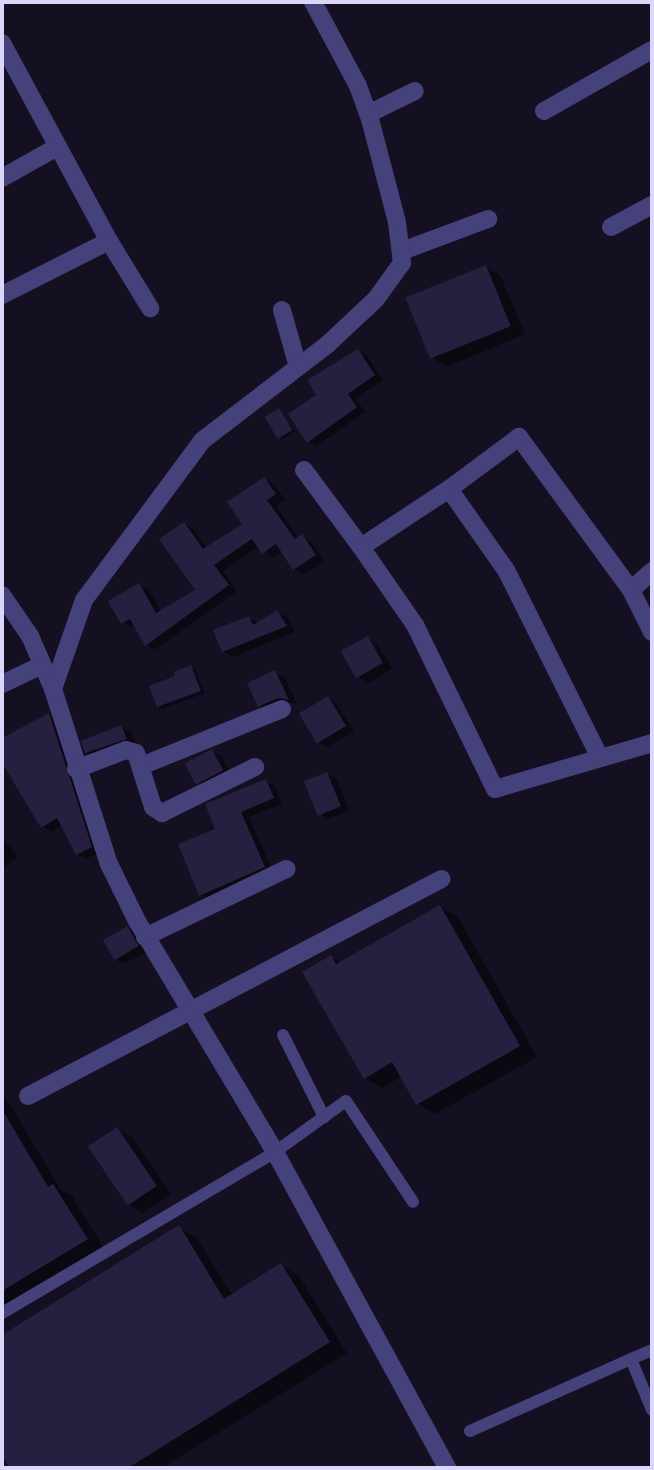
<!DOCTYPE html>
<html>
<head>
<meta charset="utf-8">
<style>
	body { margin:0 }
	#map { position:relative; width:654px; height:1470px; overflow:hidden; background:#141021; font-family:Lato,sans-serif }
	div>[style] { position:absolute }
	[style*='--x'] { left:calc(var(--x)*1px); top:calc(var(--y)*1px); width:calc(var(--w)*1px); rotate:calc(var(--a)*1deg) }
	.shadow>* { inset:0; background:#0007 }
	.building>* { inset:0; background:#271f40; transform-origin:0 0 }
	.service>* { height:12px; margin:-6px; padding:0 6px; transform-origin:6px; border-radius:6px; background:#45417b }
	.minor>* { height:18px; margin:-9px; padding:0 9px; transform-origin:9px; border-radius:9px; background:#45417b }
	span { translate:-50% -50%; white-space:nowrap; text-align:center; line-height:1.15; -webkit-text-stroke:5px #141021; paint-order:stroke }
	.frame { position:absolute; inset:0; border:4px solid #dbd6fa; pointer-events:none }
</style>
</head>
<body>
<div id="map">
	<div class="shadow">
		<div style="clip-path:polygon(486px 267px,500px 275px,525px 334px,447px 367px,433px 358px)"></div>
		<div style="clip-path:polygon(358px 351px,367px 356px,383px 380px,356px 399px,365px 412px,317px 446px,308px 441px,319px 395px)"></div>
		<div style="clip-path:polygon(279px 410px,295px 432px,282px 439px,277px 437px)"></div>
		<div style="clip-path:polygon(264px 479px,274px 484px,285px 500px,276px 506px,299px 539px,302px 537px,311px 542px,324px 561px,304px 574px,294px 569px,283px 551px,273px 558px,259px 546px,223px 571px,237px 591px,155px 650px,146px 644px,136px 626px,132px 628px,122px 622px,139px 585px,149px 590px,161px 612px,198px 590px,184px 524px,193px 529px,207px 549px,244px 524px)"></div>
		<div style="clip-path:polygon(277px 612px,287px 617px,295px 632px,233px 657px,223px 651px,249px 618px,259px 623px)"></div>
		<div style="clip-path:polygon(368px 638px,377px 644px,392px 668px,369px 683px,359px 677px)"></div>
		<div style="clip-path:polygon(191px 667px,195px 670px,205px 693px,162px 709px,158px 706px,177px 677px)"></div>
		<div style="clip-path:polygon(275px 672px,285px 678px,297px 704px,289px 703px,269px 711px,259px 705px)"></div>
		<div style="clip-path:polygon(328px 698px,337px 704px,354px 732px,327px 747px,318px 742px)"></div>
		<div style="clip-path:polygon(49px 715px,58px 720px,100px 852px,86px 859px,77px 854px,62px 825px,51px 832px,42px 826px,2px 765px,2px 730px,5px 738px)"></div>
		<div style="clip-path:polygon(121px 727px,131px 732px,136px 744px,97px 758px,87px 752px)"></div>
		<div style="clip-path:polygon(212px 751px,222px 757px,231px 776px,206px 789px,196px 783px)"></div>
		<div style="clip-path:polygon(327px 774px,337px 779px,349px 811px,328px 819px,319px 813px)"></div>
		<div style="clip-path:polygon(266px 781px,275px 786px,282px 804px,249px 817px,273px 872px,210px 900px,201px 895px,217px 830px)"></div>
		<div style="clip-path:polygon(2px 837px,18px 857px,2px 869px)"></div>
		<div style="clip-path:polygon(440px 907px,458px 917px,537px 1057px,435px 1114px,418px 1104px,402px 1076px,383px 1088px,365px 1078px,331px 957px,342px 963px)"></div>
		<div style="clip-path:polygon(127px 928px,137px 934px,147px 952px,124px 964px,114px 959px)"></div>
		<div style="clip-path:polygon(2px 1091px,60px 1189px,72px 1196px,105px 1250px,2px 1313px)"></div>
		<div style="clip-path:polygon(117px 1129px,132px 1137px,171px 1194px,143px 1213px,129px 1204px)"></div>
		<div style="clip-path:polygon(179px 1228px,197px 1238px,233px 1296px,281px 1265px,299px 1276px,347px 1353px,162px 1468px,11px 1468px,2px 1453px,2px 1337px)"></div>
	</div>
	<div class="building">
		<div style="left:486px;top:265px;width:66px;height:87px;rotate:68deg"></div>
		<div style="clip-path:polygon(358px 349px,375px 375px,348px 394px,357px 407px,307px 443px,288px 414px,316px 395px,307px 380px)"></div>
		<div style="left:279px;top:408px;width:26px;height:17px;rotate:59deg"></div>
		<div style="clip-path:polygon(264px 477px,276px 494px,267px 500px,295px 539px,302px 534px,316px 555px,293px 570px,276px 544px,262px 554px,252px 539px,214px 565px,229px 585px,145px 646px,130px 619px,121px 624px,108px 601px,139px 583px,156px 613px,195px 590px,159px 539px,184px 522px,203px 549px,242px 524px,227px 502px)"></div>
		<div style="clip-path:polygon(277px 610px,287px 626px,222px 652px,213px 630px,249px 616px,253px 625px)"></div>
		<div style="left:368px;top:636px;width:31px;height:31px;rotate:61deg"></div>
		<div style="clip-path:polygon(191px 665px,201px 691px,157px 707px,149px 686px,175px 676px,174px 672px)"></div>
		<div style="clip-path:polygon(275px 670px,289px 700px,278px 698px,258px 707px,247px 683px)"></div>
		<div style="left:328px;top:696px;width:35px;height:34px;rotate:59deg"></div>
		<div style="clip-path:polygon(49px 713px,92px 847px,76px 855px,57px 818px,41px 828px,2px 763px,2px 738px)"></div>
		<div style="clip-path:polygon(121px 725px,127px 739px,85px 753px,81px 741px)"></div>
		<div style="left:212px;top:749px;width:24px;height:31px;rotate:62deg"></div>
		<div style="left:327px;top:772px;width:37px;height:25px;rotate:68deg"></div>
		<div style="clip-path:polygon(266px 779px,274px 798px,241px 812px,265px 867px,199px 896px,178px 844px,215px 829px,205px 804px)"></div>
		<div style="clip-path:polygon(440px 905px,520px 1046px,416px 1105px,392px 1062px,364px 1079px,302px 972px,331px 955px,336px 964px)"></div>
		<div style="left:127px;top:926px;width:23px;height:28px;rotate:59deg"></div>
		<div style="clip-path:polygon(2px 1109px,48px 1187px,53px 1184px,88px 1239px,2px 1291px)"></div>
		<div style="left:117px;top:1127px;width:71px;height:35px;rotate:56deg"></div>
		<div style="clip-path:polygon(179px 1225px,224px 1299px,281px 1263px,330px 1342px,128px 1468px,10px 1468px,2px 1455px,2px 1335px)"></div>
	</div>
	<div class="service">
		<div style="--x:283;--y:1035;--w:92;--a:63.4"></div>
		<div style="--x:2;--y:1313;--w:317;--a:-30.5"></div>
		<div style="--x:275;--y:1152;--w:87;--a:-35.7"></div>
		<div style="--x:346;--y:1101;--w:121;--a:56.4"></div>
		<div style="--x:652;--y:1350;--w:23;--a:157"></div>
		<div style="--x:631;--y:1359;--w:55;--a:67.6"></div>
		<div style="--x:470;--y:1431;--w:176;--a:-24.1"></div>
	</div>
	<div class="minor">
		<div style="--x:2;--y:43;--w:225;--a:61.6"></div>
		<div style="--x:109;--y:241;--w:79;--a:58.5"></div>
		<div style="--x:544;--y:111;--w:124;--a:-29.5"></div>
		<div style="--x:368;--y:114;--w:52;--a:-26.1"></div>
		<div style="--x:2;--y:178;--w:63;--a:-29.4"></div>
		<div style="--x:611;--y:227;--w:47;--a:-28.2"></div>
		<div style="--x:402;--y:251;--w:92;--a:-20.4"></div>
		<div style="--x:2;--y:295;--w:120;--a:-26.8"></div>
		<div style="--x:282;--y:310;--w:59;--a:74.3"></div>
		<div style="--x:304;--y:470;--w:96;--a:53.5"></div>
		<div style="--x:449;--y:489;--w:99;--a:54.9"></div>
		<div style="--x:506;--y:570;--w:210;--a:63.4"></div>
		<div style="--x:631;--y:590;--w:28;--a:-42"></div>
		<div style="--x:2;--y:595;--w:50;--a:55.7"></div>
		<div style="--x:30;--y:636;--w:58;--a:66.5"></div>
		<div style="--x:53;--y:689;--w:184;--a:72.3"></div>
		<div style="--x:109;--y:864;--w:64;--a:63.8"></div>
		<div style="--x:137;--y:921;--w:269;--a:59.1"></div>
		<div style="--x:275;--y:1152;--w:360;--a:61.4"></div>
		<div style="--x:652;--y:632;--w:47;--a:-116.6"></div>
		<div style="--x:631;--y:590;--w:190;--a:-126.2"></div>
		<div style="--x:519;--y:437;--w:87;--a:143.4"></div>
		<div style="--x:449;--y:489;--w:105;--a:146.6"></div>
		<div style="--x:361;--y:547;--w:95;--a:55.3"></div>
		<div style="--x:415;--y:625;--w:182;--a:64"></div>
		<div style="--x:495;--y:789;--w:164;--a:-16.3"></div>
		<div style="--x:2;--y:684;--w:44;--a:-25.4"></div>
		<div style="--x:53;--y:689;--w:94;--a:-70.8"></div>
		<div style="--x:84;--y:600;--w:199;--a:-53.4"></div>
		<div style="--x:203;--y:440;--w:158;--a:-37.5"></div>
		<div style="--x:328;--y:344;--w:66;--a:-43.2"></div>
		<div style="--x:376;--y:299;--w:44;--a:-54.2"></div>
		<div style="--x:402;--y:263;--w:41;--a:-97"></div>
		<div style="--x:397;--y:222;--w:106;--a:-104.7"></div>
		<div style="--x:370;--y:119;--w:37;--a:-110"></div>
		<div style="--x:357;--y:84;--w:93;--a:-118.2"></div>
		<div style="--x:141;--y:766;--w:152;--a:-22"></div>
		<div style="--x:76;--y:769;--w:53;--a:-20.8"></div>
		<div style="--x:126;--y:750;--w:10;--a:17"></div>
		<div style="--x:136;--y:753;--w:57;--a:72.5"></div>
		<div style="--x:153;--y:807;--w:11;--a:34"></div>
		<div style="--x:162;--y:813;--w:104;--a:-26.3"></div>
		<div style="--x:145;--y:937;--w:157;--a:-25.7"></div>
		<div style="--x:28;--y:1096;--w:467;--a:-27.7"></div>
	</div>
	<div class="frame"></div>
</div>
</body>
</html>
